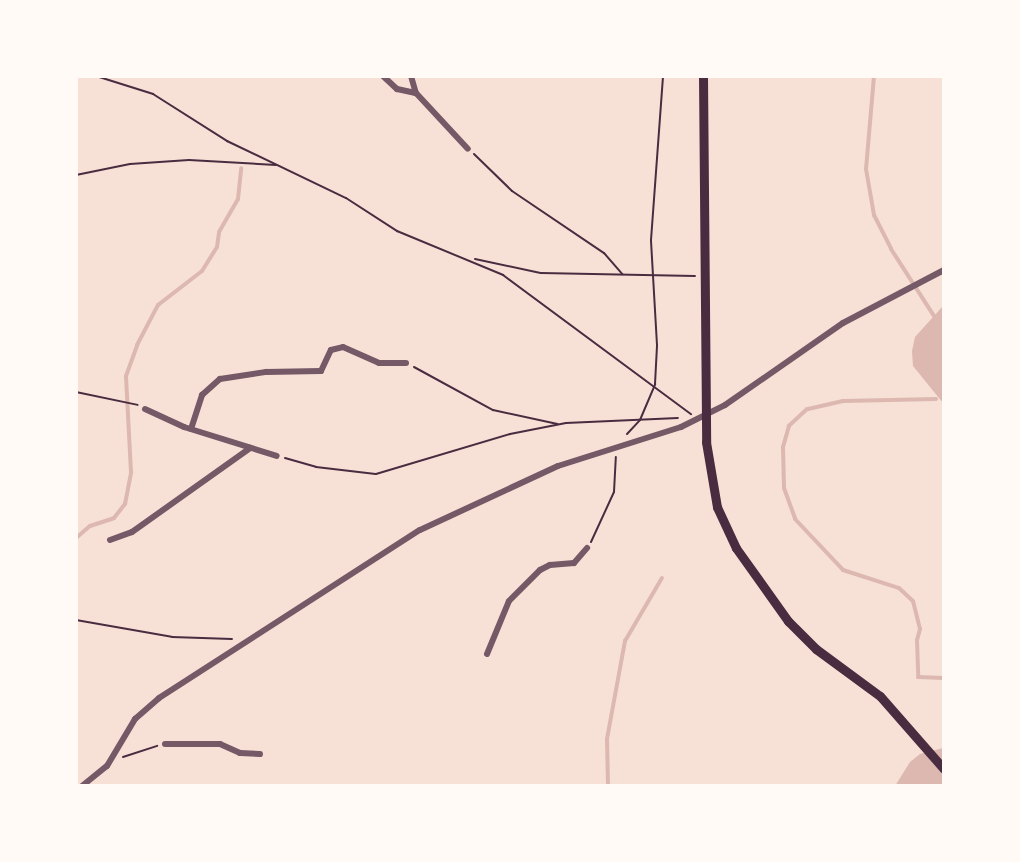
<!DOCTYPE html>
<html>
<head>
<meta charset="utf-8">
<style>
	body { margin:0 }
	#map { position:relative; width:1020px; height:862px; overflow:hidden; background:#f7e1d7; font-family:"Noto Sans",sans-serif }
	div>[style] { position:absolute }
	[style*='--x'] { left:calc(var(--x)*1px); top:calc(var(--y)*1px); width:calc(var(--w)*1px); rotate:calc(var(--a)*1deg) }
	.water>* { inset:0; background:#dcb8b0 }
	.stream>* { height:4px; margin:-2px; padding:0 2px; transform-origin:2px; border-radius:2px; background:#dcb8b0 }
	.path>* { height:2px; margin:-1px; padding:0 1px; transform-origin:1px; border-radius:1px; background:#4a2c40 }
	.minor>* { height:6px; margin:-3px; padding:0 3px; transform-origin:3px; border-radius:3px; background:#755966 }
	.secondary>* { height:9px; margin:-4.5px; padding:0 4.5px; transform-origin:4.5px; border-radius:4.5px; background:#4a2c40 }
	span { translate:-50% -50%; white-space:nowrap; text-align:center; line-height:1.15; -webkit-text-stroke:6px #fffaf5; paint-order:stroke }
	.frame { position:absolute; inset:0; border:78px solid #fffaf5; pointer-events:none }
</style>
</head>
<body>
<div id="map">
	<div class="water">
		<div style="clip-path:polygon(943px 306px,944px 306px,943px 403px,913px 366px,912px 351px,915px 337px)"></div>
		<div style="clip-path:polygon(943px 748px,943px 785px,895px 786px,910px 762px,920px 754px)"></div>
	</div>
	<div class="stream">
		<div style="--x:874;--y:76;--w:93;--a:94.9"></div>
		<div style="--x:866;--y:169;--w:47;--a:80.1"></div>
		<div style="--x:874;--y:215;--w:38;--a:63"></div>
		<div style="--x:891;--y:249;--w:80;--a:57.3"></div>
		<div style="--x:936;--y:399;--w:93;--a:178.8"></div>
		<div style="--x:843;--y:401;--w:37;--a:167"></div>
		<div style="--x:807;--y:409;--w:25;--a:137"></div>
		<div style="--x:789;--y:426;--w:22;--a:106"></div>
		<div style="--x:783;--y:447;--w:41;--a:88.6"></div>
		<div style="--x:784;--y:488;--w:33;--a:70"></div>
		<div style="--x:795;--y:519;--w:70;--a:46.7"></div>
		<div style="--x:843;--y:570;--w:59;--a:17.8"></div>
		<div style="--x:899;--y:588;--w:19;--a:43"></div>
		<div style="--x:913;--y:601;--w:29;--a:76"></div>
		<div style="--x:920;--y:629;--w:11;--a:105"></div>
		<div style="--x:917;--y:640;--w:37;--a:88"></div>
		<div style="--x:918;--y:677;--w:26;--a:2"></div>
		<div style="--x:76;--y:538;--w:18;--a:-41"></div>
		<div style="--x:90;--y:526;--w:25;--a:-18"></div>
		<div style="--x:114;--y:518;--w:18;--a:-52"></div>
		<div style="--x:125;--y:504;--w:33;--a:-79"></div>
		<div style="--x:131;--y:472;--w:96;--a:-93"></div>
		<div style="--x:126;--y:376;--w:33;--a:-70"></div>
		<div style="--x:137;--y:345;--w:45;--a:-62.3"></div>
		<div style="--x:158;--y:305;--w:56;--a:-37.7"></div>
		<div style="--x:202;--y:271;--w:28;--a:-58"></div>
		<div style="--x:217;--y:247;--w:15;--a:-82"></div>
		<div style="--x:219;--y:232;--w:38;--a:-60"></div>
		<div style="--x:238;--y:199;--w:31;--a:-84"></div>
		<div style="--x:76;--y:785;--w:1;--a:45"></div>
		<div style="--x:608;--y:786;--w:47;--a:-91.2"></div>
		<div style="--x:607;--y:739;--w:100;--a:-79.6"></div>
		<div style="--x:625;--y:641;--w:73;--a:-59.6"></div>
	</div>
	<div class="path">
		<div style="--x:96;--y:76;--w:60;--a:17.5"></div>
		<div style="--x:153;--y:94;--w:88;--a:32.4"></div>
		<div style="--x:227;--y:141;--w:132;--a:25.6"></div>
		<div style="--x:346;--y:198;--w:61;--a:32.9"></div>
		<div style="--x:397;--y:231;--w:115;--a:22.5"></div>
		<div style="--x:503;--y:275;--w:234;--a:36.5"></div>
		<div style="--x:474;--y:154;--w:53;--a:44.2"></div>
		<div style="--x:512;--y:191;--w:111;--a:34"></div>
		<div style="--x:604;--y:253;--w:28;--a:49"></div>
		<div style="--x:76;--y:175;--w:55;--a:-11.5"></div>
		<div style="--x:130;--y:164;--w:59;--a:-3.9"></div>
		<div style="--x:189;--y:160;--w:87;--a:3.3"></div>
		<div style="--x:475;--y:259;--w:67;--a:12"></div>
		<div style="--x:541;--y:273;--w:154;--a:1.1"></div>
		<div style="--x:414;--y:367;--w:90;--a:28.6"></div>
		<div style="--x:493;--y:410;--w:66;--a:12.2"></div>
		<div style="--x:76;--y:392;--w:63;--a:11.8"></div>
		<div style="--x:627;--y:434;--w:19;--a:-47"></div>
		<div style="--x:640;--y:420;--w:39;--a:-67"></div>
		<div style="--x:655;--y:384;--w:39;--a:-87"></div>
		<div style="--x:657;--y:345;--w:105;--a:-93.3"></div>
		<div style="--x:651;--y:240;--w:164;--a:-85.8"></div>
		<div style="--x:285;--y:458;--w:32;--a:16"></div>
		<div style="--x:316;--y:467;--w:60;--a:6.7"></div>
		<div style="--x:376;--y:474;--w:140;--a:-16.6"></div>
		<div style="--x:510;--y:434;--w:57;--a:-11.1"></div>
		<div style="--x:566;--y:423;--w:112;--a:-2.6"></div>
		<div style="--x:591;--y:542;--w:55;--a:-65.3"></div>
		<div style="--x:614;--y:492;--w:35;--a:-87"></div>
		<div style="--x:76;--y:620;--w:97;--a:10"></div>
		<div style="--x:172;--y:637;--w:60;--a:1.9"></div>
		<div style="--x:123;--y:757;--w:36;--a:-18"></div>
	</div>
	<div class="minor">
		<div style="--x:383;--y:76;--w:19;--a:43"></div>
		<div style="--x:397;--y:89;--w:19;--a:12"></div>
		<div style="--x:411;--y:76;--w:18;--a:74"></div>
		<div style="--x:416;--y:93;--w:76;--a:47.1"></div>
		<div style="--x:145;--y:409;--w:43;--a:24.8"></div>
		<div style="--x:184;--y:427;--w:97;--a:17.3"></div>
		<div style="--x:191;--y:429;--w:36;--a:-72"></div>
		<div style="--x:202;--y:395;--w:24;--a:-42"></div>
		<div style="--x:220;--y:379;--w:47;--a:-8.7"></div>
		<div style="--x:266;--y:372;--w:55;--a:-1"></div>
		<div style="--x:321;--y:371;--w:23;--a:-65"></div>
		<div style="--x:331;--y:350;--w:12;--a:-14"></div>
		<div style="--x:343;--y:347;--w:39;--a:24"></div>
		<div style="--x:379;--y:363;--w:27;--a:0"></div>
		<div style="--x:110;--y:540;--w:23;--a:-20"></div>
		<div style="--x:132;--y:532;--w:145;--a:-35.4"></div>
		<div style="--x:487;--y:654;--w:57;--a:-67.5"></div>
		<div style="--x:509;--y:601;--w:44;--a:-45"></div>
		<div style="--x:540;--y:570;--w:11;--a:-27"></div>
		<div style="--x:550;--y:565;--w:24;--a:-5"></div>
		<div style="--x:574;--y:563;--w:20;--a:-49"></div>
		<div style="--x:165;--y:744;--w:55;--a:0"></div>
		<div style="--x:220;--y:744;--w:22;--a:24"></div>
		<div style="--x:240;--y:753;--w:20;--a:3"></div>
		<div style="--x:82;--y:786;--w:32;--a:-39"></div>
		<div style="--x:107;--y:766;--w:55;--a:-59.2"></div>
		<div style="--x:135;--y:719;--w:32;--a:-41"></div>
		<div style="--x:159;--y:698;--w:310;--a:-32.8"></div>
		<div style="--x:420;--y:530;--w:152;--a:-24.9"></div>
		<div style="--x:558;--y:466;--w:129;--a:-17.6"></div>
		<div style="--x:681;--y:427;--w:49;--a:-26.6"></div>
		<div style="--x:725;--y:405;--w:144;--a:-34.8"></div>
		<div style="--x:843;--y:323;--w:114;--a:-27.7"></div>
	</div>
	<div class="secondary">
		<div style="--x:703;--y:76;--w:366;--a:89.5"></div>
		<div style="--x:706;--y:442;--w:66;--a:80.4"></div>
		<div style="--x:717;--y:507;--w:45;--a:65.1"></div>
		<div style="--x:736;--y:548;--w:90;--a:54.5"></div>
		<div style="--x:788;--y:621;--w:40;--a:45"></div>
		<div style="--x:816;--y:649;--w:79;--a:36.3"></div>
		<div style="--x:880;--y:696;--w:97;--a:48.8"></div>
	</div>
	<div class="frame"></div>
</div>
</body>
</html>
